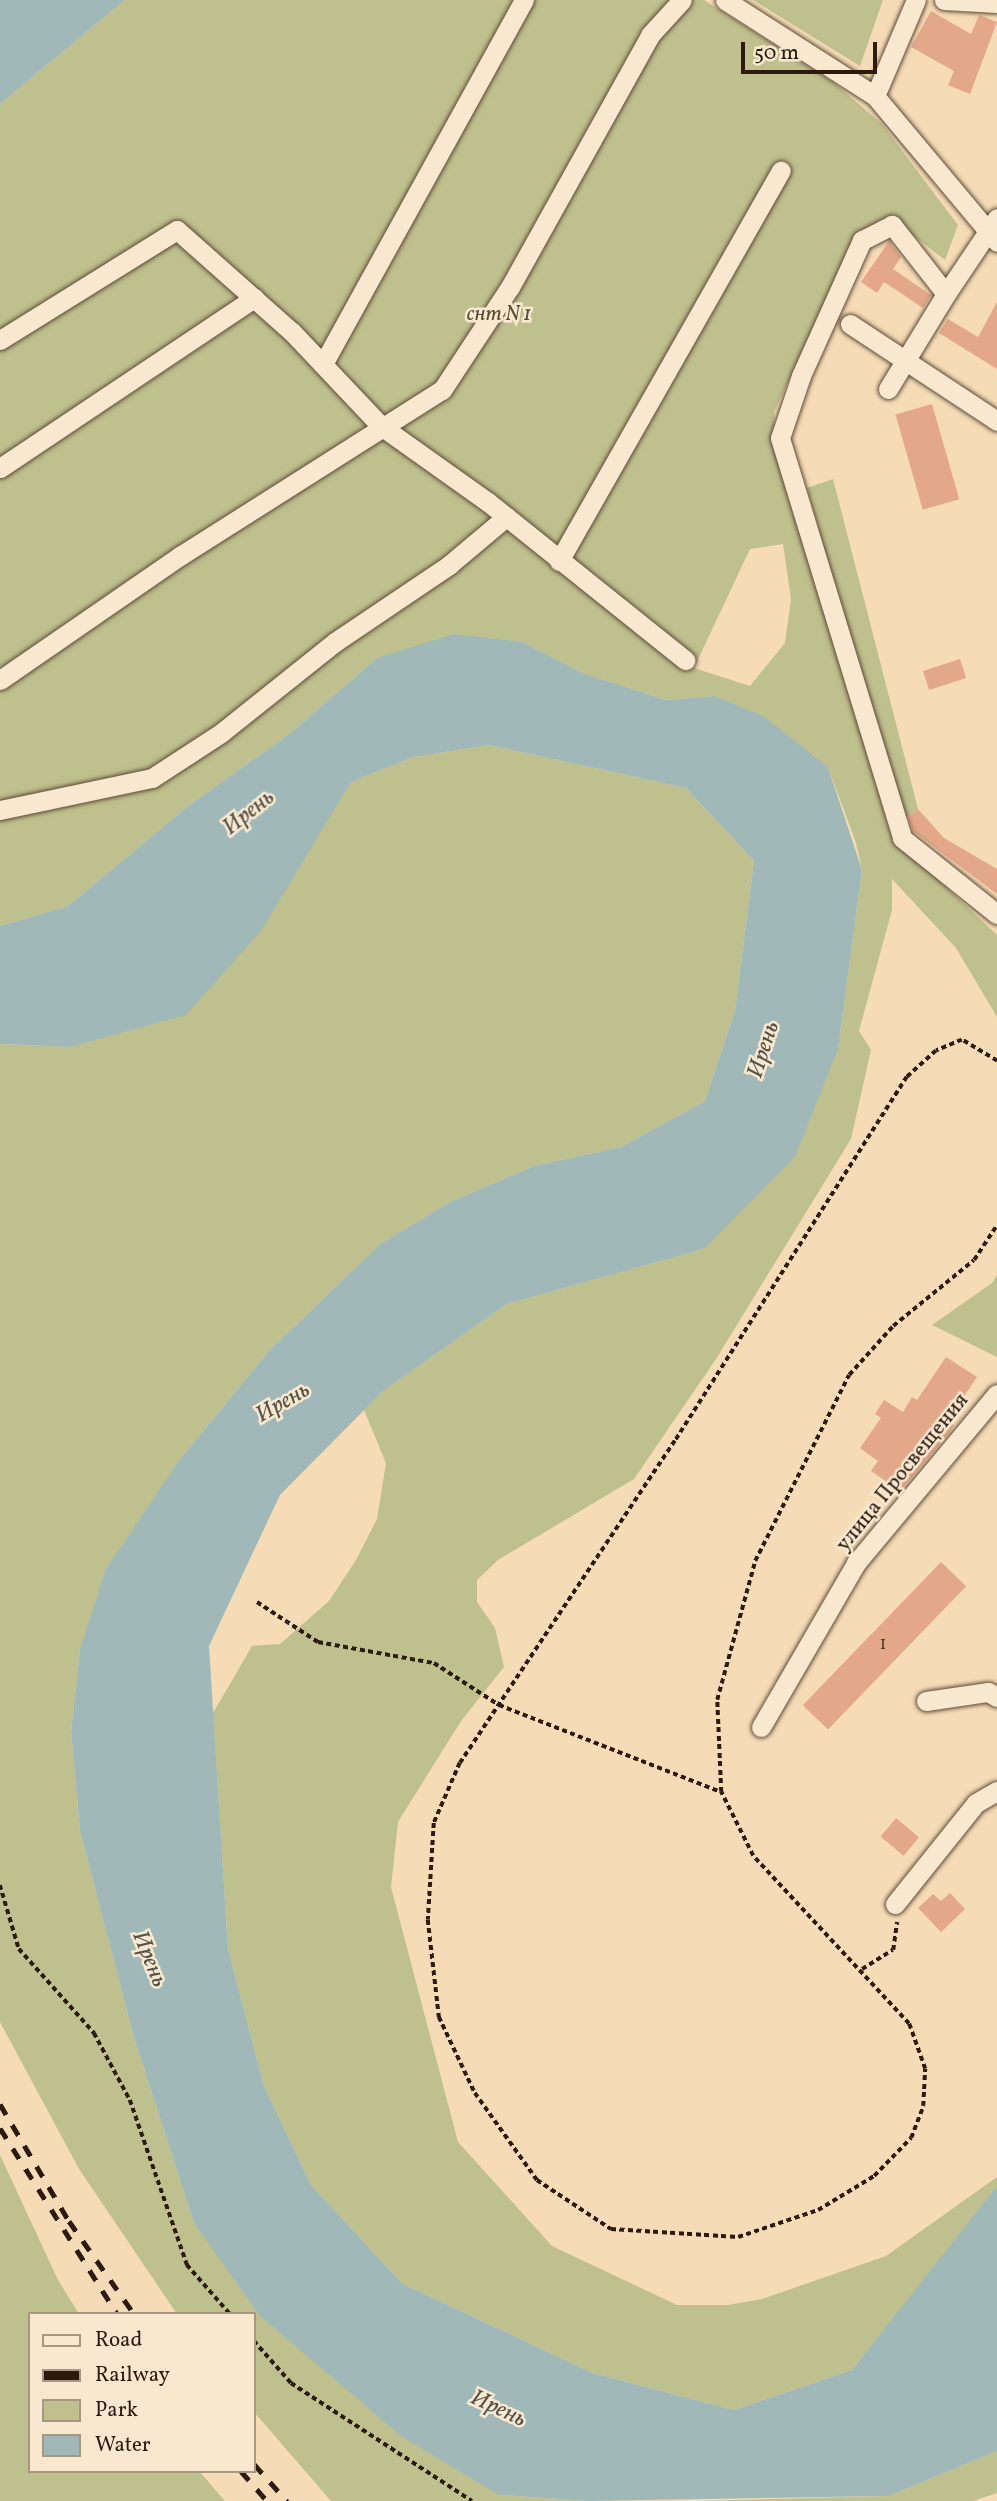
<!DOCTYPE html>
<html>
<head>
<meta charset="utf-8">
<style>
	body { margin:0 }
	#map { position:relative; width:997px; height:2501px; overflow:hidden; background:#f6dcb6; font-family:Vollkorn,serif }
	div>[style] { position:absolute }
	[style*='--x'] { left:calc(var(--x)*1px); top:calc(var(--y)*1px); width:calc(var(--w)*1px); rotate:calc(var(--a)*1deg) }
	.green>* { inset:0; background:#bec08d }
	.water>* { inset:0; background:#a0b9b8 }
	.building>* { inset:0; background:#e3a889; transform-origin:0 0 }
	.path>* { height:3.5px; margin-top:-1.75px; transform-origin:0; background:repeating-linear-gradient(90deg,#2b1a0d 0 5px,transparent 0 8.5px) }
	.roads { filter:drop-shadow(0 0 2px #5e4a37) drop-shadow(0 0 2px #5e4a37) }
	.minor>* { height:19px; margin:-9.5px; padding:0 9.5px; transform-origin:9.5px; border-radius:9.5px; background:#f9e8d0 }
	.rail>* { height:5px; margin-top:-2.5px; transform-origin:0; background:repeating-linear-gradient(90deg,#2b1a0d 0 12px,transparent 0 24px) }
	span { translate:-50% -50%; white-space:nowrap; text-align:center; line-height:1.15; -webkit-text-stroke:5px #f9e8d0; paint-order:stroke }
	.number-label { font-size:18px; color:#593e2c }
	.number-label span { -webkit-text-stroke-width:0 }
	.park-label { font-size:21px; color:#574c33; font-style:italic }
	.street-label { font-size:21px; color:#2b1a0d }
	.water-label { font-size:23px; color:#545249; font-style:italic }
	.legend { position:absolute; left:28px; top:2312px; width:228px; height:161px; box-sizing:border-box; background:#f9e8d0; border:2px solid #a79682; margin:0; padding:9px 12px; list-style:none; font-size:21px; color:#2b1a0d }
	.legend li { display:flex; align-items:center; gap:14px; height:35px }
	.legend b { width:35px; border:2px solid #a79682 }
	.scale { position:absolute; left:741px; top:42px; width:136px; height:32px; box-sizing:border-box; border:4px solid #2b1a0d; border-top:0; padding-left:9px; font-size:21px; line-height:24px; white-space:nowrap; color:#2b1a0d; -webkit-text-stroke:5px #f9e8d0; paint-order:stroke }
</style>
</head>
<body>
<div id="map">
	<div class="green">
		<div style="clip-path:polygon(evenodd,125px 0,704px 0,833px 82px,882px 124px,958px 225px,945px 260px,901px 226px,895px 215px,859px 231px,774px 412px,775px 438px,891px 835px,997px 935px,997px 1017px,956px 948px,892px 879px,892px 910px,859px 1031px,871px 1050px,851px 1139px,716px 1359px,634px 1479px,498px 1560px,477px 1580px,477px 1602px,495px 1628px,504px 1667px,461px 1721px,398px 1822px,391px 1887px,458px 2142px,552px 2246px,677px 2305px,728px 2305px,762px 2299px,886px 2256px,997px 2177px,997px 2186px,972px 2220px,852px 2370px,734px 2410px,593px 2373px,403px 2284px,311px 2185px,264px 2086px,228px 1949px,213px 1713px,252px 1646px,280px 1644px,329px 1601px,356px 1560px,377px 1519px,386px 1463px,364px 1410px,382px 1392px,507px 1304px,704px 1249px,838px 1048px,862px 870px,856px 843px,828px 767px,763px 717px,714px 696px,666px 700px,583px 673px,523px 642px,377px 658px,288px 735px,188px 806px,68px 906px,0 926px,0 104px,125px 0,783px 544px,791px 599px,785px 643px,750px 686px,694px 668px,750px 549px,783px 544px)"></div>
		<div style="clip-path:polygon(753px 0,883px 0,860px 66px)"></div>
		<div style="clip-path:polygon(833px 479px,918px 809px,902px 820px,807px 488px)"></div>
		<div style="clip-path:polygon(489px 745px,686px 788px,754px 861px,735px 1011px,705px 1101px,621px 1147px,534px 1166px,452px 1201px,380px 1244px,269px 1351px,181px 1458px,80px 1649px,71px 1732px,80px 1831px,134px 2038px,194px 2223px,499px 2495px,589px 2501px,331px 2501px,254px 2412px,254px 2314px,177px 2314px,79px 2169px,0 2022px,0 1044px,70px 1047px,315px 835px,351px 782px,414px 757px)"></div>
		<div style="clip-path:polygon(997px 1275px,997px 1357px,932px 1325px,992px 1283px)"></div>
		<div style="clip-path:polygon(0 2155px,58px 2280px,79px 2314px,30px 2314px,30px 2471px,199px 2471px,225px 2501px,0 2501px)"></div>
		<div style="clip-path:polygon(997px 2451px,997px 2493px,973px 2501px,698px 2501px,889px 2496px)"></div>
	</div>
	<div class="water">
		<div style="clip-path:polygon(0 0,125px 0,0 104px)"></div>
		<div style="clip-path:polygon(454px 634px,523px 642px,583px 673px,666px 700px,714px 696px,763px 716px,828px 767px,862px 870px,838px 1049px,795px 1157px,704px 1249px,507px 1304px,382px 1392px,280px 1495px,209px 1646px,228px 1949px,264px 2086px,311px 2185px,403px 2284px,593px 2373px,734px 2410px,852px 2370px,997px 2186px,997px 2451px,889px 2496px,589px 2501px,499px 2495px,401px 2436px,260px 2316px,194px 2223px,134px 2038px,80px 1831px,71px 1732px,80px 1649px,106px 1569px,181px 1458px,269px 1351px,380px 1244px,452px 1201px,534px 1166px,621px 1147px,705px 1101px,735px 1011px,754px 861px,686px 788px,489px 745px,414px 757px,351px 782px,261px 931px,186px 1015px,70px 1047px,0 1044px,0 926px,68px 906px,188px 806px,288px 735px,377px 658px)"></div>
	</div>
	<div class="building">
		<div style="clip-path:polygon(931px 11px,971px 34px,979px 15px,997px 22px,970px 94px,948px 85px,954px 71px,911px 47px)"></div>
		<div style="clip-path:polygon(889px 241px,901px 257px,893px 269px,931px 295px,923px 308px,884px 282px,877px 293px,861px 282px)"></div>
		<div style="clip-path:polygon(997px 302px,997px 369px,939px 333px,948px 319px,978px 337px)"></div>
		<div style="left:932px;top:404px;width:99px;height:38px;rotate:74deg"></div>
		<div style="left:960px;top:659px;width:20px;height:39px;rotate:72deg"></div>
		<div style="clip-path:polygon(918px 809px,944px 838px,997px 869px,997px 894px,913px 831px,908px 816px)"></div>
		<div style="clip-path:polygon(946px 1357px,977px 1377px,947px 1421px,954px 1425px,949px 1433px,900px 1491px,871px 1471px,878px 1461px,860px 1448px,881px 1418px,875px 1414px,884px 1400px,903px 1412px,912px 1397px,917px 1400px)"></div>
		<div style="left:941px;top:1562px;width:35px;height:199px;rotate:44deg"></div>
		<div style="left:896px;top:1818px;width:30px;height:24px;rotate:40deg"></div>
		<div style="clip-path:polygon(950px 1893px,965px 1909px,941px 1932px,918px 1908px,933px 1894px,941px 1901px)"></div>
	</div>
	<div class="path">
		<div style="--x:997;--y:1061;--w:41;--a:-149"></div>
		<div style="--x:962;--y:1040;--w:28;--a:157"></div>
		<div style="--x:936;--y:1051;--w:39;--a:138"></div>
		<div style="--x:907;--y:1077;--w:432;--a:122.5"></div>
		<div style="--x:675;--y:1441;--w:387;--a:123.7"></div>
		<div style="--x:460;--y:1763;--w:65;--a:113.4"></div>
		<div style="--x:434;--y:1823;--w:97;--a:93.5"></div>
		<div style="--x:428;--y:1920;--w:98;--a:83.5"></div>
		<div style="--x:439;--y:2017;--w:84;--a:64.7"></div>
		<div style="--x:475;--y:2093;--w:107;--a:54.5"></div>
		<div style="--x:537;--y:2180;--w:89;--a:33.5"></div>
		<div style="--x:611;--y:2229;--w:127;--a:3.6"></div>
		<div style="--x:738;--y:2237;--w:84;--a:-18.6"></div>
		<div style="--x:818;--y:2210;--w:66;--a:-31.3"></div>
		<div style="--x:874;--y:2176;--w:53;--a:-45.8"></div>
		<div style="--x:911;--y:2138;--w:34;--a:-69"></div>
		<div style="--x:923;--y:2106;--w:37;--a:-87"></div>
		<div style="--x:925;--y:2069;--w:48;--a:-109.6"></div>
		<div style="--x:909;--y:2024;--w:229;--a:-132.9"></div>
		<div style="--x:753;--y:1856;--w:72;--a:-116.6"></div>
		<div style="--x:721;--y:1792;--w:92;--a:-92.5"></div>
		<div style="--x:717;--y:1700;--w:144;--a:-74.7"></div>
		<div style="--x:755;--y:1561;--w:208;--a:-63.2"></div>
		<div style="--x:849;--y:1375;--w:66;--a:-48.1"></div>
		<div style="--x:893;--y:1326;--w:104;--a:-39.2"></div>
		<div style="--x:974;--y:1260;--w:42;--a:-56.7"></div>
		<div style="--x:257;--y:1602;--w:73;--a:33.3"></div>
		<div style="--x:318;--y:1642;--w:118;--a:10.3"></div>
		<div style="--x:434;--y:1663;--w:77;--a:32.9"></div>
		<div style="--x:499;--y:1705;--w:238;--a:21.4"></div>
		<div style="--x:0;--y:1885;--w:67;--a:73.5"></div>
		<div style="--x:19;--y:1949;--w:113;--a:48.2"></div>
		<div style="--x:94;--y:2033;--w:76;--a:61.8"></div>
		<div style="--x:130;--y:2100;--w:175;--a:70.9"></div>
		<div style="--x:187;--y:2265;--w:65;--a:48.7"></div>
		<div style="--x:862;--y:1969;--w:36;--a:-32"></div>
		<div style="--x:893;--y:1950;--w:28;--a:-82"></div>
		<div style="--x:254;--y:2341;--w:56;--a:48.6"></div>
		<div style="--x:291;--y:2383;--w:216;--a:33.1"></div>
	</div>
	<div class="roads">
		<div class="minor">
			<div style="--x:725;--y:0;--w:178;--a:32.6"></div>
			<div style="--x:875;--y:96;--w:190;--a:50.1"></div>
			<div style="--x:944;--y:0;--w:53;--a:3.2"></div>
			<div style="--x:875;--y:96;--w:104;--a:-66.9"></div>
			<div style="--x:997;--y:218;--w:92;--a:123.9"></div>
			<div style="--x:946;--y:294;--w:88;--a:-128"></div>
			<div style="--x:892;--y:225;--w:34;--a:153"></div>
			<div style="--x:862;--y:240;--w:149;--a:114.2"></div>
			<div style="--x:801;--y:376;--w:65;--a:108.7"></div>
			<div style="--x:780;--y:438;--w:418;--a:73"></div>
			<div style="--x:902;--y:838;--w:122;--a:38.7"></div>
			<div style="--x:850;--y:324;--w:176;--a:33.4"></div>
			<div style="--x:0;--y:340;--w:208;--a:-31.9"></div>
			<div style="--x:177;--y:230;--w:154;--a:41.6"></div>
			<div style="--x:292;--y:332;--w:129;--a:46.6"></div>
			<div style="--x:381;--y:426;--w:131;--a:35.4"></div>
			<div style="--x:488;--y:502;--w:253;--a:38.7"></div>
			<div style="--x:323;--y:364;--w:416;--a:-61.1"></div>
			<div style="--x:888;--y:389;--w:111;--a:-58.6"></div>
			<div style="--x:0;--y:468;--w:306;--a:-33.8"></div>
			<div style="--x:559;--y:561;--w:449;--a:-60.4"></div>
			<div style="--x:0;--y:680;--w:219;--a:-34.6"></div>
			<div style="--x:180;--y:556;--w:310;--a:-32.4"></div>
			<div style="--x:442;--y:390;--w:123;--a:-56.6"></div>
			<div style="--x:510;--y:287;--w:288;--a:-60.9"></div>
			<div style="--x:650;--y:35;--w:47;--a:-47.6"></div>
			<div style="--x:0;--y:810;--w:155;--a:-11.9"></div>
			<div style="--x:152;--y:778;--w:82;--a:-33.1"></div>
			<div style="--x:221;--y:733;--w:146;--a:-38.6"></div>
			<div style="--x:335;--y:642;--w:138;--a:-34"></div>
			<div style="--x:449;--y:565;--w:75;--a:-40.1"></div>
			<div style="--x:926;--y:1701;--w:63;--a:-8.3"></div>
			<div style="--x:988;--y:1692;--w:10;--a:29"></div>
			<div style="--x:761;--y:1727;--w:190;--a:-59.9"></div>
			<div style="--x:856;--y:1563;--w:220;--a:-50.2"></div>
			<div style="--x:895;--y:1904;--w:129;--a:-51.3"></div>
			<div style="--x:976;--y:1803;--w:24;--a:-30"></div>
		</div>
	</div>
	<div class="rail">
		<div style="--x:0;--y:2104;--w:136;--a:59.5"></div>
		<div style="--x:69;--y:2221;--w:113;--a:55"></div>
		<div style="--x:0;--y:2128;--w:220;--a:57.8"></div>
		<div style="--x:254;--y:2464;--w:50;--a:48.3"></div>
		<div style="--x:241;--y:2471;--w:40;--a:49"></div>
	</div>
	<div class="number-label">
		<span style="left:883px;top:1645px">1</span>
	</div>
	<div class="park-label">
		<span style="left:499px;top:315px">снт N 1</span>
	</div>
	<div class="street-label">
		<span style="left:903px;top:1473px;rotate:-51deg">улица Просвещения</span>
	</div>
	<div class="water-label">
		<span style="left:249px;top:813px;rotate:-38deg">Ирень</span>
		<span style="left:764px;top:1050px;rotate:-72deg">Ирень</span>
		<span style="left:283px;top:1403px;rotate:-30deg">Ирень</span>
		<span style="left:149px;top:1959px;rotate:68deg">Ирень</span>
		<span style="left:498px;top:2409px;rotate:25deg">Ирень</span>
	</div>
	<ul class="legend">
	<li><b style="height:9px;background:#f9e8d0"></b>Road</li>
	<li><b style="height:9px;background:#2b1a0d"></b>Railway</li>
	<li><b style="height:19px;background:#bec08d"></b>Park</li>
	<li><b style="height:19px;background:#a0b9b8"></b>Water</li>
	</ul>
	<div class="scale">50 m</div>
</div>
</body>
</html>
